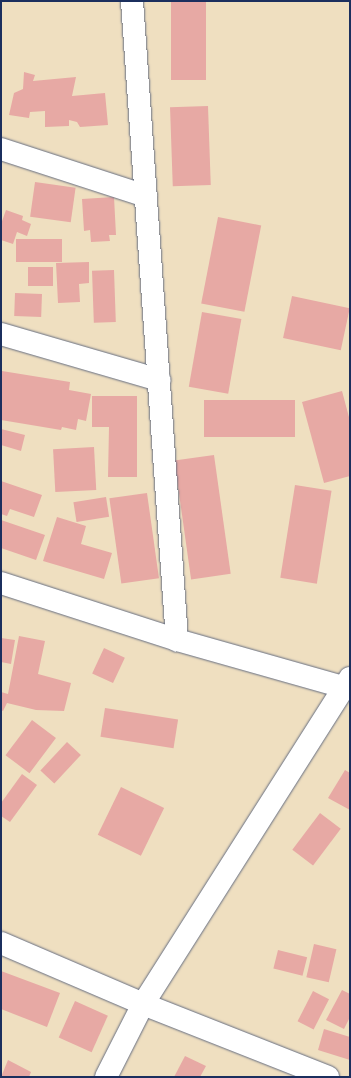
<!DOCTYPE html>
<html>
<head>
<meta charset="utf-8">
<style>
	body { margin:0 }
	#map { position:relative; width:351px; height:1078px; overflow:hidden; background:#efdfc0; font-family:"Comic Neue",sans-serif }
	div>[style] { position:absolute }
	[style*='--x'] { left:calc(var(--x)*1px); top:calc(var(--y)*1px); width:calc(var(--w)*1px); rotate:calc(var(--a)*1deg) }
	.building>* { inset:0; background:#e7a9a4; transform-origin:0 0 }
	.roads { filter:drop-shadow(0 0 1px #656d80) drop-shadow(0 0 1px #656d80) }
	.minor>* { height:22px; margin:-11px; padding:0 11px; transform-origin:11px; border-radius:11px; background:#fff }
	span { translate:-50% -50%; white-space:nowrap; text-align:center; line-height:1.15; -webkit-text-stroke:3.5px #f7f3e8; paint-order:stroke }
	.frame { position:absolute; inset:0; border:2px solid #1b2f5e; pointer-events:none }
</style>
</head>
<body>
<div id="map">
	<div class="building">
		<div style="left:171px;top:1px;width:35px;height:79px"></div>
		<div style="clip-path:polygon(24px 72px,35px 75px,33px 81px,76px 77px,72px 96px,105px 93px,108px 125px,80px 127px,77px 122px,69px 120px,69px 126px,45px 127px,45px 111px,30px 112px,29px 118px,9px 115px,14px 93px,23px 89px)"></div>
		<div style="left:208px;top:106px;width:79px;height:38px;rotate:88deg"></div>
		<div style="left:35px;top:182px;width:41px;height:35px;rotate:8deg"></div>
		<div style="clip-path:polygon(114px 197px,116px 235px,109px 235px,110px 241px,91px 242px,90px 230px,84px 231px,82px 199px)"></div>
		<div style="clip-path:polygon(6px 210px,23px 216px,22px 220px,31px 224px,27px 236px,17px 232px,13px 244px,1px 240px,1px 224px)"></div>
		<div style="left:218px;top:217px;width:44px;height:88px;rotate:11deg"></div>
		<div style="left:16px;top:239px;width:46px;height:23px"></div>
		<div style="clip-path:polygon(89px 262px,89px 283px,79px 284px,80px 302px,58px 303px,56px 263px)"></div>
		<div style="left:28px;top:267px;width:25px;height:19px"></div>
		<div style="left:114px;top:270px;width:52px;height:22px;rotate:88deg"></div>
		<div style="left:15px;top:293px;width:27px;height:23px;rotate:2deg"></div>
		<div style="left:292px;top:296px;width:59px;height:43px;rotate:12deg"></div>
		<div style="left:202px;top:312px;width:40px;height:76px;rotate:10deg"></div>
		<div style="clip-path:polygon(2px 371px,70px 382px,69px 390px,91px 394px,86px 421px,78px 419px,76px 430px,62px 427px,61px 430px,1px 420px)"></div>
		<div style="clip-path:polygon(342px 391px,350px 421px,350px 476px,324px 483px,302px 402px)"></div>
		<div style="clip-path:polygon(92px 396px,137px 396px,137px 477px,108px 477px,109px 427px,92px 427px)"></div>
		<div style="left:204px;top:400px;width:91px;height:37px"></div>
		<div style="clip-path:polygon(1px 429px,25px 435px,21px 451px,1px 445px)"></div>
		<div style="left:94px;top:447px;width:43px;height:41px;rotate:87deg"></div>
		<div style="left:214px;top:455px;width:120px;height:40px;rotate:82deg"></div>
		<div style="clip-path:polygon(1px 481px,42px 495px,34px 517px,10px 509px,7px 516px,1px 514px)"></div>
		<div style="left:295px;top:485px;width:37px;height:94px;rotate:9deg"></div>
		<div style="left:147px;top:493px;width:86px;height:38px;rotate:82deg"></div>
		<div style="left:106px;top:497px;width:20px;height:33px;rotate:81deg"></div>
		<div style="clip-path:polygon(57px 517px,86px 526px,81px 544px,112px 553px,104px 579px,43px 561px)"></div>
		<div style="clip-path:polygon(1px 520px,45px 535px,36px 560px,1px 548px)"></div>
		<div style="clip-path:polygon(19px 636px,45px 641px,38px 674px,71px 683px,64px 711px,36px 710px,7px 703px,3px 711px,1px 710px,1px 692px,8px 694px)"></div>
		<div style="clip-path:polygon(1px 638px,15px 640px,11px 664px,1px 662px)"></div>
		<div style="left:104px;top:648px;width:23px;height:28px;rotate:25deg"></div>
		<div style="left:105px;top:708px;width:74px;height:29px;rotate:9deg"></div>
		<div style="left:32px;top:720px;width:30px;height:44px;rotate:37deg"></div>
		<div style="left:67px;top:742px;width:19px;height:39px;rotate:43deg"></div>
		<div style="clip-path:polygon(345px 770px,350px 773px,350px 810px,328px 798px)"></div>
		<div style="clip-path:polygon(22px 774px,37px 785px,10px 822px,1px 816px,1px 803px)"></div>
		<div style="left:121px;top:787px;width:48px;height:53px;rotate:26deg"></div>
		<div style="left:320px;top:813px;width:26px;height:46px;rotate:37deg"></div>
		<div style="left:314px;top:944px;width:23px;height:34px;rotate:13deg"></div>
		<div style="left:278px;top:950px;width:30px;height:19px;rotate:14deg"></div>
		<div style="clip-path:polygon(1px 971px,60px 993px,47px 1027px,1px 1009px)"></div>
		<div style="clip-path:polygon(342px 990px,350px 994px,350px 1017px,344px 1029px,326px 1020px)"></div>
		<div style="left:313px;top:991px;width:18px;height:34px;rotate:27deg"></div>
		<div style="left:75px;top:1001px;width:36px;height:40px;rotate:24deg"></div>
		<div style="clip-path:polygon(324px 1029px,350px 1037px,350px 1060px,318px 1050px)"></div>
		<div style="clip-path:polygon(185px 1056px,206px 1066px,200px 1077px,174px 1077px)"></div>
		<div style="clip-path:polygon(8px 1060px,31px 1072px,29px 1077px,1px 1077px)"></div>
	</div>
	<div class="roads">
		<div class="minor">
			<div style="--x:132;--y:1;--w:641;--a:85.97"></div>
			<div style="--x:1;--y:149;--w:152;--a:18"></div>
			<div style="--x:1;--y:334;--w:165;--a:16.2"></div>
			<div style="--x:1;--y:583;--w:185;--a:17.9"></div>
			<div style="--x:177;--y:640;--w:180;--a:15.8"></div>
			<div style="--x:1;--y:943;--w:155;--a:23.2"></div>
			<div style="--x:143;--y:1004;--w:199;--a:21.5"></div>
			<div style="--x:106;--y:1077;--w:82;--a:-63.1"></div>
			<div style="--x:143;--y:1004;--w:386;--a:-57.6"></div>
		</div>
	</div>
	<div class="frame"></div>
</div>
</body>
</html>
